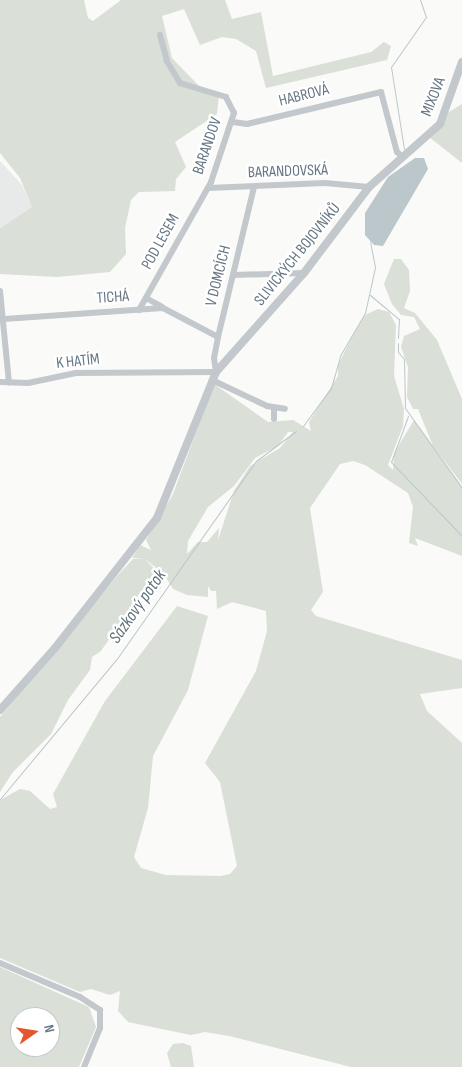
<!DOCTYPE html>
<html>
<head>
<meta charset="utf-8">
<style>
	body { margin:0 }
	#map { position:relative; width:462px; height:1067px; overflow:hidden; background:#fafaf8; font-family:"Sofia Sans Condensed",sans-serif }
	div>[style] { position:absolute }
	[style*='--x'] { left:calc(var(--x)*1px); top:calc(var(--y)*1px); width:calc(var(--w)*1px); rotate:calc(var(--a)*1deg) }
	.built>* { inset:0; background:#e8e9e9 }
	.green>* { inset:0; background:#dadfd7 }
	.water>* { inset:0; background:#bbc7cb }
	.stream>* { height:1px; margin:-0.5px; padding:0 0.5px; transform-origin:0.5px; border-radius:0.5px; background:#bbc7cb }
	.minor>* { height:6px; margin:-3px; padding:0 3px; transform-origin:3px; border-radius:3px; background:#c3c8cc }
	.tertiary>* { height:8px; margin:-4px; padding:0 4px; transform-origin:4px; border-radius:4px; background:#c3c8cc }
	span { translate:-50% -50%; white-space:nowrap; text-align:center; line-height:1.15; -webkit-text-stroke:5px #fff; paint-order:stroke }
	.street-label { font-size:16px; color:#657683 }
	.water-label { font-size:18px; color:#60757c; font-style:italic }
	.north { position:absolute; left:10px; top:1007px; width:50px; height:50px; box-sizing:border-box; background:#fff; border:1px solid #c1c8cd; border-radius:50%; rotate:77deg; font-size:14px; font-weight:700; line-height:20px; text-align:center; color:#657683 }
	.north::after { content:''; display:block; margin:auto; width:18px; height:22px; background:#e4572e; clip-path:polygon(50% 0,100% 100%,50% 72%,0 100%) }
</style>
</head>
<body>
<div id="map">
	<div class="built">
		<div style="clip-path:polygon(0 161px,22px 185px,32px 207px,0 228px)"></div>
	</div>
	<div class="green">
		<div style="clip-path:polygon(0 0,84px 0,88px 18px,93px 21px,121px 0,225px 0,232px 19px,261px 12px,273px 76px,371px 52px,384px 42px,391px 46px,387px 60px,266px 88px,256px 51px,236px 39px,222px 37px,200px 45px,184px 9px,162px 16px,172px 58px,201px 88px,219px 95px,217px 114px,175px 142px,186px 167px,176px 179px,175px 191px,139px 192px,131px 200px,125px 228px,126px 254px,110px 272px,57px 277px,0 274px,0 228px,32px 207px,20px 178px,0 153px)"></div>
		<div style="clip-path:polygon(462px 104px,462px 163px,429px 137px,449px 112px)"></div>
		<div style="clip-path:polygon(394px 259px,401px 259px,409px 270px,410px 291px,404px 308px,415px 313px,437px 340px,462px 399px,462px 484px,433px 446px,418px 409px,413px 409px,407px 397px,408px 367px,401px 347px,404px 336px,420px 329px,414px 317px,401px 315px,392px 304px,384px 284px)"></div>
		<div style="clip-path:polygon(evenodd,378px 309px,389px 312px,396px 325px,394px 376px,404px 409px,403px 426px,388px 465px,393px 470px,394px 453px,414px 420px,462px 487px,462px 556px,415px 538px,418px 546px,409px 543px,413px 507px,408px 493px,365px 465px,353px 461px,340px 464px,310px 508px,323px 592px,311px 610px,316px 616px,462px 660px,462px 688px,420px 694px,427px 711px,462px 743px,462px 1067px,351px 1067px,229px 1036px,205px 1032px,191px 1035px,128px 1022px,118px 1011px,120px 991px,110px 995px,91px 989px,80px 992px,0 958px,0 800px,20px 789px,30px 791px,50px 809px,57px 807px,53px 794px,105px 701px,177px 606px,208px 616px,188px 690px,153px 756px,148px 808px,134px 857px,141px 868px,166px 875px,221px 876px,230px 874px,237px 866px,220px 782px,205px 763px,256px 671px,267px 631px,266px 611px,232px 602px,217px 609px,216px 591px,211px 591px,208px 586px,208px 597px,187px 595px,173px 589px,164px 574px,145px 559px,162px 577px,161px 588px,122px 620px,101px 651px,92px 657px,90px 670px,68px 700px,51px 734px,13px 772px,0 792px,0 717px,118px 575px,133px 559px,144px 558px,132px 558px,140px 545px,151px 550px,146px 540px,173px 494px,214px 384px,268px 422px,293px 420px,311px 431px,309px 422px,338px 376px,338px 365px,352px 337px,365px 315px,378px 309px,288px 432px,293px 432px,280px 448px,250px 466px,234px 491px,218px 540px,219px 528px,207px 542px,198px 542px,187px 554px,188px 541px,208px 507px,234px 486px,255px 458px,278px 446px,288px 432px)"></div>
		<div style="clip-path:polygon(evenodd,0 967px,89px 1007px,96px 1027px,79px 1067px,0 1067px,0 967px,20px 1017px,50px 1017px,50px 1047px,20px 1047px,20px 1017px)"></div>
		<div style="clip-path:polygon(183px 1043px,191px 1046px,194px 1067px,171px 1067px,167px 1053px,173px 1044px)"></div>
	</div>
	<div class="water">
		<div style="clip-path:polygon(415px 158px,424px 158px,428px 169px,383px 246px,374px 245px,365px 235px,365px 213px,388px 177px)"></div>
	</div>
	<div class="stream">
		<div style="--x:404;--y:149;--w:83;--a:-99"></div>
		<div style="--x:391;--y:67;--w:61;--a:-55"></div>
		<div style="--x:426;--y:17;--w:18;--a:-109"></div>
		<div style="--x:370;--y:295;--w:38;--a:40"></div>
		<div style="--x:399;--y:319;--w:19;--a:93"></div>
		<div style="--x:398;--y:343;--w:9;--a:90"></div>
		<div style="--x:398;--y:352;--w:9;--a:49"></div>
		<div style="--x:404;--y:359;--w:49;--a:88.8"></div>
		<div style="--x:405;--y:408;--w:98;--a:54.5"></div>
		<div style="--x:408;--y:416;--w:49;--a:110.3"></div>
		<div style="--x:391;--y:462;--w:103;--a:46.2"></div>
		<div style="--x:303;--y:426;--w:47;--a:-53.6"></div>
		<div style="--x:331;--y:388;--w:35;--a:-74"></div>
		<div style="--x:341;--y:354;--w:48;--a:-59.7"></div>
		<div style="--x:365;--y:313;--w:47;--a:-77.7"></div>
		<div style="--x:375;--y:267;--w:26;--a:-101"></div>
		<div style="--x:0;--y:799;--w:181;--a:-50.2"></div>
		<div style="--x:116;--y:660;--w:243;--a:-54.9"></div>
		<div style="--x:256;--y:461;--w:50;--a:-36.9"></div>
	</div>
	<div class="minor">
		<div style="--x:233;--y:122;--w:14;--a:8"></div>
		<div style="--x:247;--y:124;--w:138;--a:-13.4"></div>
		<div style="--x:381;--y:92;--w:62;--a:75.1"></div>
		<div style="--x:397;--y:152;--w:8;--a:40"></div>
		<div style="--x:208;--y:188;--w:117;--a:-2.4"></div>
		<div style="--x:325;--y:183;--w:44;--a:5.2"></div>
		<div style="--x:233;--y:275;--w:71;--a:-1.6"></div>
		<div style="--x:0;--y:291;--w:92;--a:84.4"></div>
		<div style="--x:146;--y:298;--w:18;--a:29"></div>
		<div style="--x:139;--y:310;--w:147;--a:-60.6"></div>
		<div style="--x:211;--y:182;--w:73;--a:-71.6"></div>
		<div style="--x:234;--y:113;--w:18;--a:-117"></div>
		<div style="--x:226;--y:97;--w:48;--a:-163.1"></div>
		<div style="--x:180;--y:83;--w:26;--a:-121"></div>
		<div style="--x:167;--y:61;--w:27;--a:-105"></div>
		<div style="--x:4;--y:319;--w:159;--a:-4"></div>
		<div style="--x:163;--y:308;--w:62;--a:27.8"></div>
		<div style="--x:212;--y:380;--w:61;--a:25.3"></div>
		<div style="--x:267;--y:406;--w:18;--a:9"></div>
		<div style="--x:0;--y:382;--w:28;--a:2"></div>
		<div style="--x:28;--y:383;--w:49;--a:-11.8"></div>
		<div style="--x:76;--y:373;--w:140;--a:-0.4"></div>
		<div style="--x:216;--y:372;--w:14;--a:-98"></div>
		<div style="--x:214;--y:358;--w:21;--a:-79"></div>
		<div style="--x:218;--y:337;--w:154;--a:-76.5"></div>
		<div style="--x:274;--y:419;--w:11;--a:-90"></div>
		<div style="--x:0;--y:963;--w:87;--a:23"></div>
		<div style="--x:80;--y:997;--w:24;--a:33"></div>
		<div style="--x:100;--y:1010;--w:18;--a:90"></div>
		<div style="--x:100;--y:1028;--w:42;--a:112.3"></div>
	</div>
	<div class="tertiary">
		<div style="--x:0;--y:710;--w:83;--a:-48.4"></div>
		<div style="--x:55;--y:648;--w:165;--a:-51.9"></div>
		<div style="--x:157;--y:518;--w:157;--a:-68"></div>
		<div style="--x:216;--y:372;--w:132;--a:-48.4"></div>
		<div style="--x:304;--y:273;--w:108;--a:-52.9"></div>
		<div style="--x:369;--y:187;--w:95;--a:-41.6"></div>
		<div style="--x:440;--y:124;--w:66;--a:-70.5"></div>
	</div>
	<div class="street-label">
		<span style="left:304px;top:96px;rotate:-14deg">HABROVÁ</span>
		<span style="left:434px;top:97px;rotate:-68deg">MIXOVA</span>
		<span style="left:208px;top:146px;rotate:-71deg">BARANDOV</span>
		<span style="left:288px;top:172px;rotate:-2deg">BARANDOVSKÁ</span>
		<span style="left:161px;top:242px;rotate:-61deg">POD LESEM</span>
		<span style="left:298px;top:255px;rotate:-51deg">SLIVICKÝCH BOJOVNÍKŮ</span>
		<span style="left:219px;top:276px;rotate:-76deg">V DOMCÍCH</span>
		<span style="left:113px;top:298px;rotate:-4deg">TICHÁ</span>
		<span style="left:78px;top:362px;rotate:-6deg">K HATÍM</span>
	</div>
	<div class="water-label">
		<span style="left:138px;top:607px;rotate:-55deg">Sázkový potok</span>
	</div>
	<div class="north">N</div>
</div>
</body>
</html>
